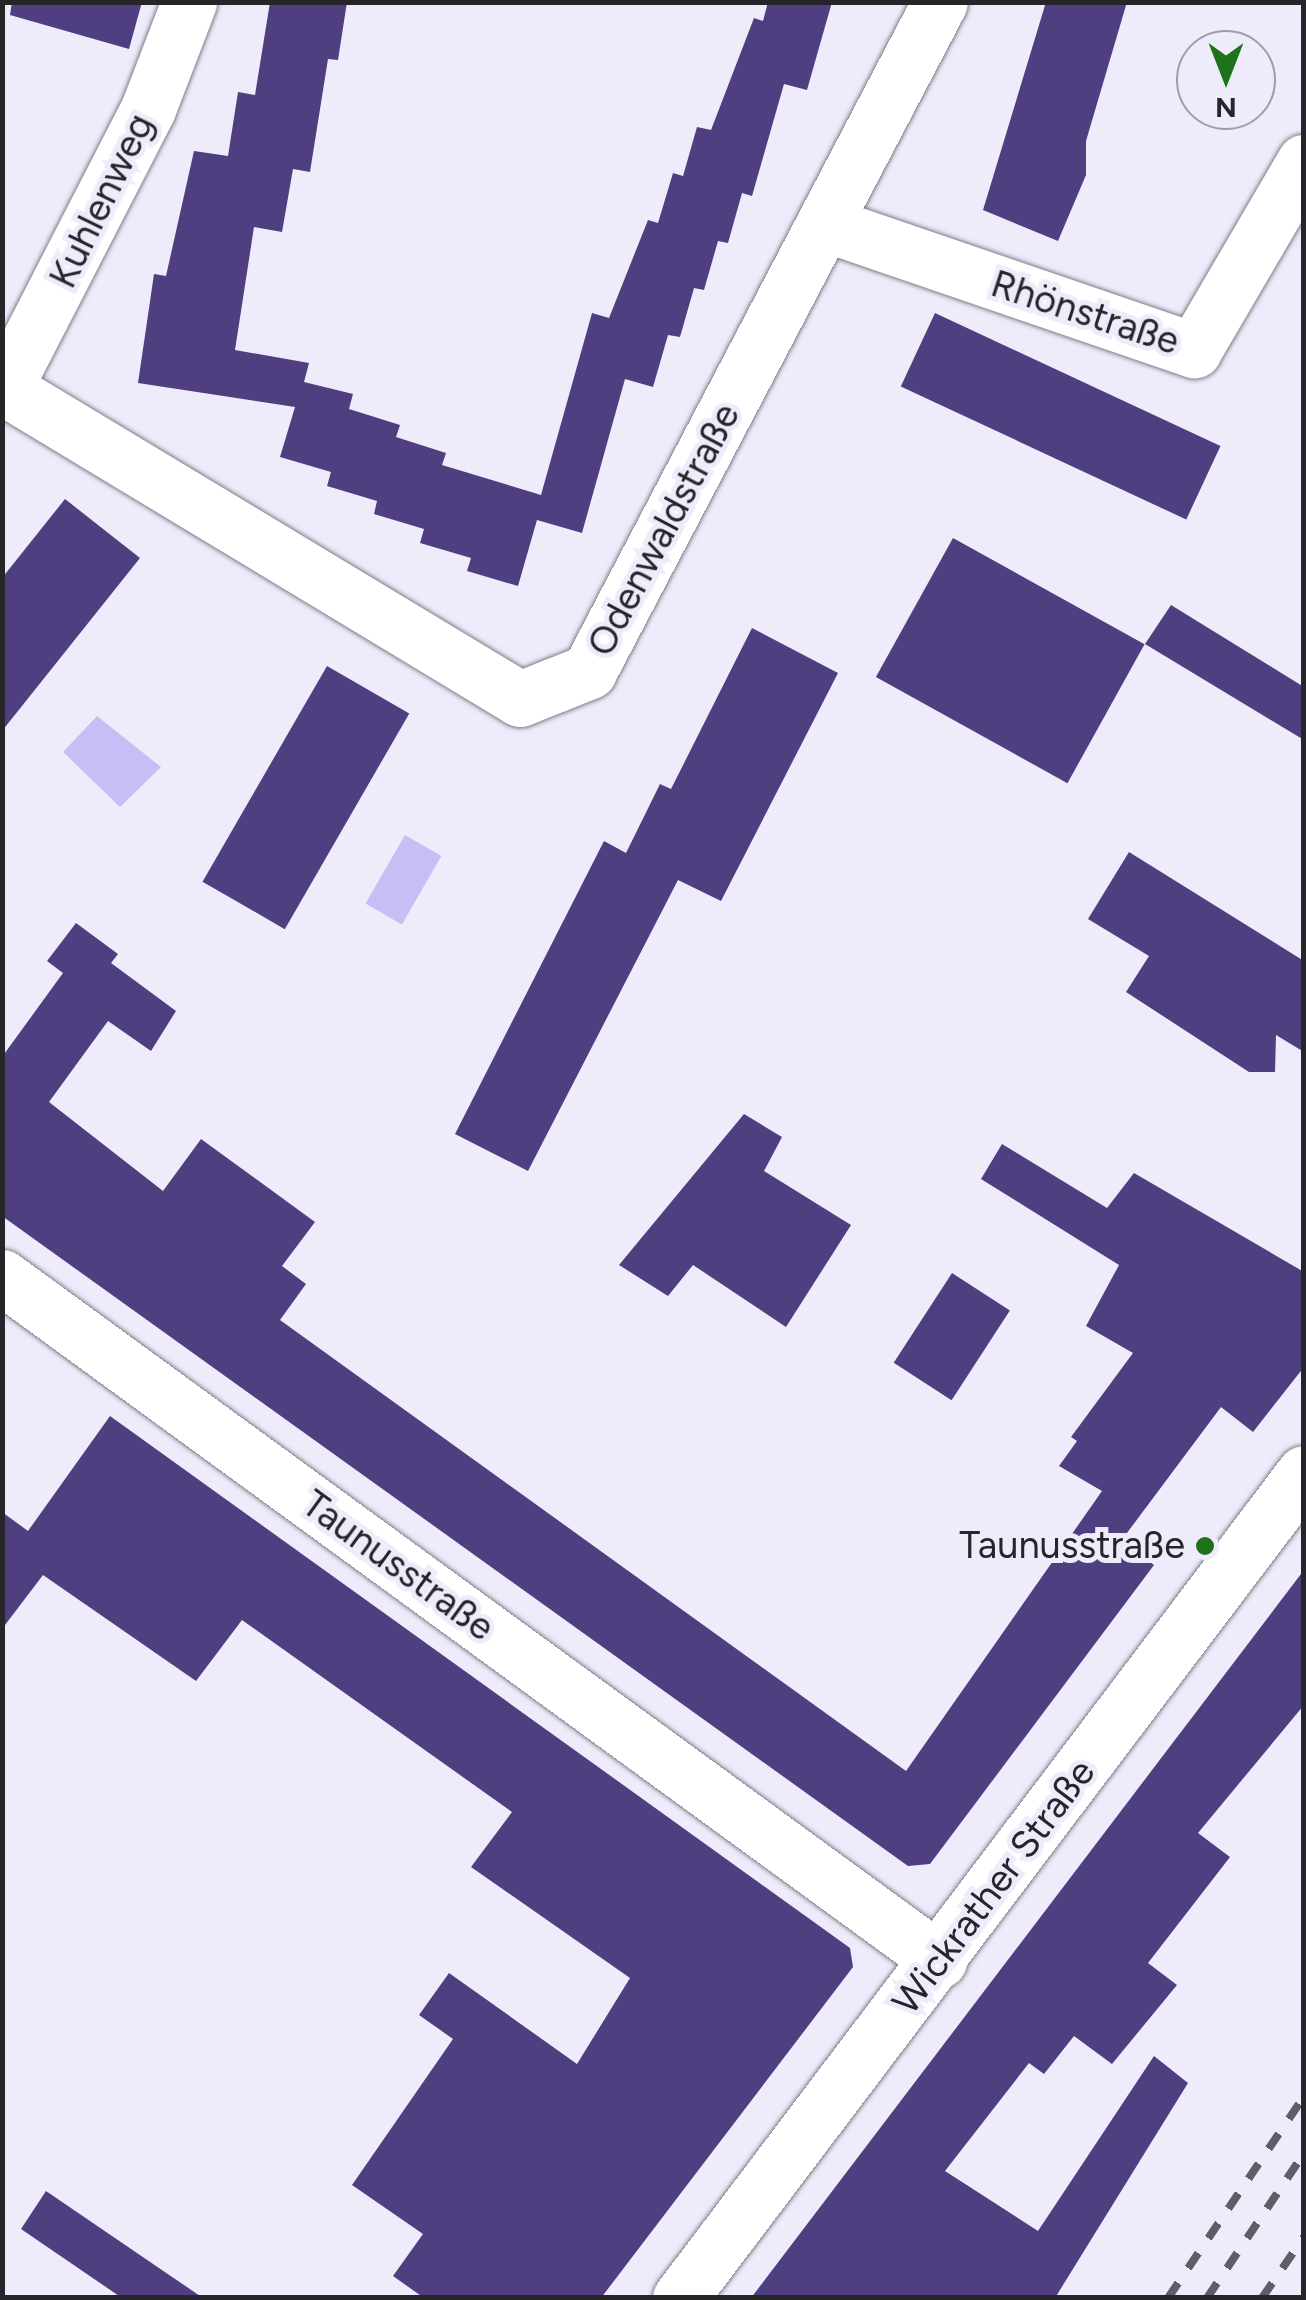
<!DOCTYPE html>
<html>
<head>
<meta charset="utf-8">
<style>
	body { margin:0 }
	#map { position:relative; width:1306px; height:2300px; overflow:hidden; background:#eeecfb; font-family:Figtree,sans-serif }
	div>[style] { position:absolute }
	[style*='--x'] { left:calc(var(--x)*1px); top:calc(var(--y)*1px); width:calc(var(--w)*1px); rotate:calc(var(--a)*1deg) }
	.green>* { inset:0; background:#c7bef5; transform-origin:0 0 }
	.building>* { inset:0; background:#4f3f81; transform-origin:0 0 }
	.roads { filter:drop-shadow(0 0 2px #7f7d8a) drop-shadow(0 0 2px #7f7d8a) }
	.minor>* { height:55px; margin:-27.5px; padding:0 27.5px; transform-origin:27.5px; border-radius:27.5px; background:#fff }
	.major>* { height:55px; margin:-27.5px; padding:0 27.5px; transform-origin:27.5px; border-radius:27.5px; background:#fff }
	.rail>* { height:8px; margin-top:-4px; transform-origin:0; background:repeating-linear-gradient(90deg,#5f5e66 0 18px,transparent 0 36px) }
	.dots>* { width:28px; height:28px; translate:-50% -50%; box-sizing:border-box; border:5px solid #eeecfb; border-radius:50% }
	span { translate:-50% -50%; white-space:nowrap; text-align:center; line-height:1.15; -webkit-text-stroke:10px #eeecfb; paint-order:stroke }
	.street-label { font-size:38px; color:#25252a }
	.poi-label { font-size:38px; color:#25252a }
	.right { translate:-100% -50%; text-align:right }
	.frame { position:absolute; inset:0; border:5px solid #25252a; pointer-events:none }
	.north { position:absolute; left:1176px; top:30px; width:100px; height:100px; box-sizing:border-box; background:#eeecfb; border:2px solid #9e9ca7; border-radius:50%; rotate:180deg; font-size:28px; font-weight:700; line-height:40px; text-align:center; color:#25252a }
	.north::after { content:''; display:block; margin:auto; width:35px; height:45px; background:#1e721b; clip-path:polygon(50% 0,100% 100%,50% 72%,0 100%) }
</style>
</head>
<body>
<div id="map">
	<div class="green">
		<div style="clip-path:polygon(97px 716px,161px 767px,120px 807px,63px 752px)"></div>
		<div style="left:405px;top:835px;width:42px;height:79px;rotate:30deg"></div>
	</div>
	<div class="building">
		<div style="clip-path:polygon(12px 2px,142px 2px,129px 49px,10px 15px)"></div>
		<div style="clip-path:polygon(270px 2px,347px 2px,338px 60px,328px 59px,310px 172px,293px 169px,282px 232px,254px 227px,235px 350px,309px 363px,304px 382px,353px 394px,349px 409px,400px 425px,396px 437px,446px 453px,442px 465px,541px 495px,592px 313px,609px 318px,648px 220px,658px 223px,673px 173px,683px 176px,697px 127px,711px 130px,754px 18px,763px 21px,768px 2px,832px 2px,807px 90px,784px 84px,752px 196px,742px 193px,728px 243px,718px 241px,704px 290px,694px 288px,680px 337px,668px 335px,653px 387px,625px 379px,582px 533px,537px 520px,518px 586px,467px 571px,471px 558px,420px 543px,424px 529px,374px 514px,377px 501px,327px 486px,331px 472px,280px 457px,295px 407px,138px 383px,154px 274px,166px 276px,194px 151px,228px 156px,238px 92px,255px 95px)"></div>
		<div style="clip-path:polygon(1046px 2px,1127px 2px,1086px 141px,1086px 175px,1058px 241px,983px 210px)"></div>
		<div style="left:935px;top:313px;width:315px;height:81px;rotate:25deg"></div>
		<div style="clip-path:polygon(65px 499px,140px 558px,2px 731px,2px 578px)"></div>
		<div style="left:953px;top:538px;width:219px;height:159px;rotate:29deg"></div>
		<div style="clip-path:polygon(1171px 605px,1304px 687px,1304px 740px,1145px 644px)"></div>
		<div style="clip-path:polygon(752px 628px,838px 673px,721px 901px,678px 880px,528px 1171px,455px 1134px,604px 841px,626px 853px,660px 784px,671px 789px)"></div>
		<div style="left:327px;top:666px;width:95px;height:249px;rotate:30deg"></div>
		<div style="clip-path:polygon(1129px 852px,1304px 961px,1304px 1052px,1276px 1035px,1275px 1072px,1249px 1072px,1126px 992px,1149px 956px,1088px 919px)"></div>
		<div style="clip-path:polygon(76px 923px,118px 954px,111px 963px,176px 1011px,151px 1051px,108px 1021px,49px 1102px,163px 1191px,201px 1139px,315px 1222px,282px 1266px,306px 1284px,280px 1320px,906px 1771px,1102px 1491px,1059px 1466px,1077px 1441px,1071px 1437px,1133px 1353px,1086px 1326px,1119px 1265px,981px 1179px,1002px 1144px,1107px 1208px,1134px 1173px,1304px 1272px,1304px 1367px,1253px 1432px,1221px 1407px,1121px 1541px,1154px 1565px,930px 1864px,908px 1866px,2px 1216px,2px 1057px,63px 973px,47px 961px)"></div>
		<div style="clip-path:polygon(744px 1114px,782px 1137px,764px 1171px,851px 1225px,786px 1327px,693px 1265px,668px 1296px,619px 1265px)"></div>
		<div style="left:952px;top:1273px;width:69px;height:107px;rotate:33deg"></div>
		<div style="clip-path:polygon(110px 1416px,850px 1948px,853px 1967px,601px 2298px,424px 2298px,393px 2276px,423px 2234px,352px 2185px,453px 2039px,419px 2015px,449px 1973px,577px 2064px,630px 1978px,471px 1867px,512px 1812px,242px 1620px,196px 1681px,43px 1575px,2px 1629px,2px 1512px,28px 1531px)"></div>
		<div style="clip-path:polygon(1304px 1570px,1304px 1705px,1198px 1833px,1230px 1857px,1148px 1963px,1177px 1985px,1112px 2064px,1074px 2036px,1044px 2074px,1029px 2063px,945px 2171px,1038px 2231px,1154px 2056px,1188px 2083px,1055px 2298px,751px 2298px)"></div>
		<div style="clip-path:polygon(46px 2191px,203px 2298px,122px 2298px,21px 2229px)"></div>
	</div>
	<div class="roads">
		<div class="minor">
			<div style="--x:828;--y:225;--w:387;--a:18.9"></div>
			<div style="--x:1194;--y:350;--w:218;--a:-59.7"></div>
			<div style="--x:6;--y:389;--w:600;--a:31.09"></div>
			<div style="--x:520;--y:699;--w:38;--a:-22"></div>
			<div style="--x:555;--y:685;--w:37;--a:-22"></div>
			<div style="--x:589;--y:671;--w:755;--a:-62.32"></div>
			<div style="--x:2;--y:393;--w:319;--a:-62.8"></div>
			<div style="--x:148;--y:109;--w:115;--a:-69"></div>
			<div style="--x:2;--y:1277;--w:1160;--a:36.09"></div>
		</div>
		<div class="major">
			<div style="--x:680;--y:2298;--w:1034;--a:-52.9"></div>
		</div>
	</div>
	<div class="rail">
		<div style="--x:1168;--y:2298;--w:244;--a:-56"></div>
		<div style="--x:1207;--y:2298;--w:174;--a:-56.2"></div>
		<div style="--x:1262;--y:2298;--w:74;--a:-55.5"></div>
	</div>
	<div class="dots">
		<div style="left:1205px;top:1546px;background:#1e721b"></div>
	</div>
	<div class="street-label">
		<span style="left:102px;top:201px;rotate:-64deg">Kuhlenweg</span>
		<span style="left:1085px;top:313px;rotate:18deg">Rhönstraße</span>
		<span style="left:664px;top:530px;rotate:-62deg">Odenwaldstraße</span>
		<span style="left:398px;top:1566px;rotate:36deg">Taunusstraße</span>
		<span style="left:994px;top:1887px;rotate:-53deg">Wickrather Straße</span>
	</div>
	<div class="poi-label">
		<span class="right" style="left:1185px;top:1546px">Taunusstraße</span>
	</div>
	<div class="frame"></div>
	<div class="north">N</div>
</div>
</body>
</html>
